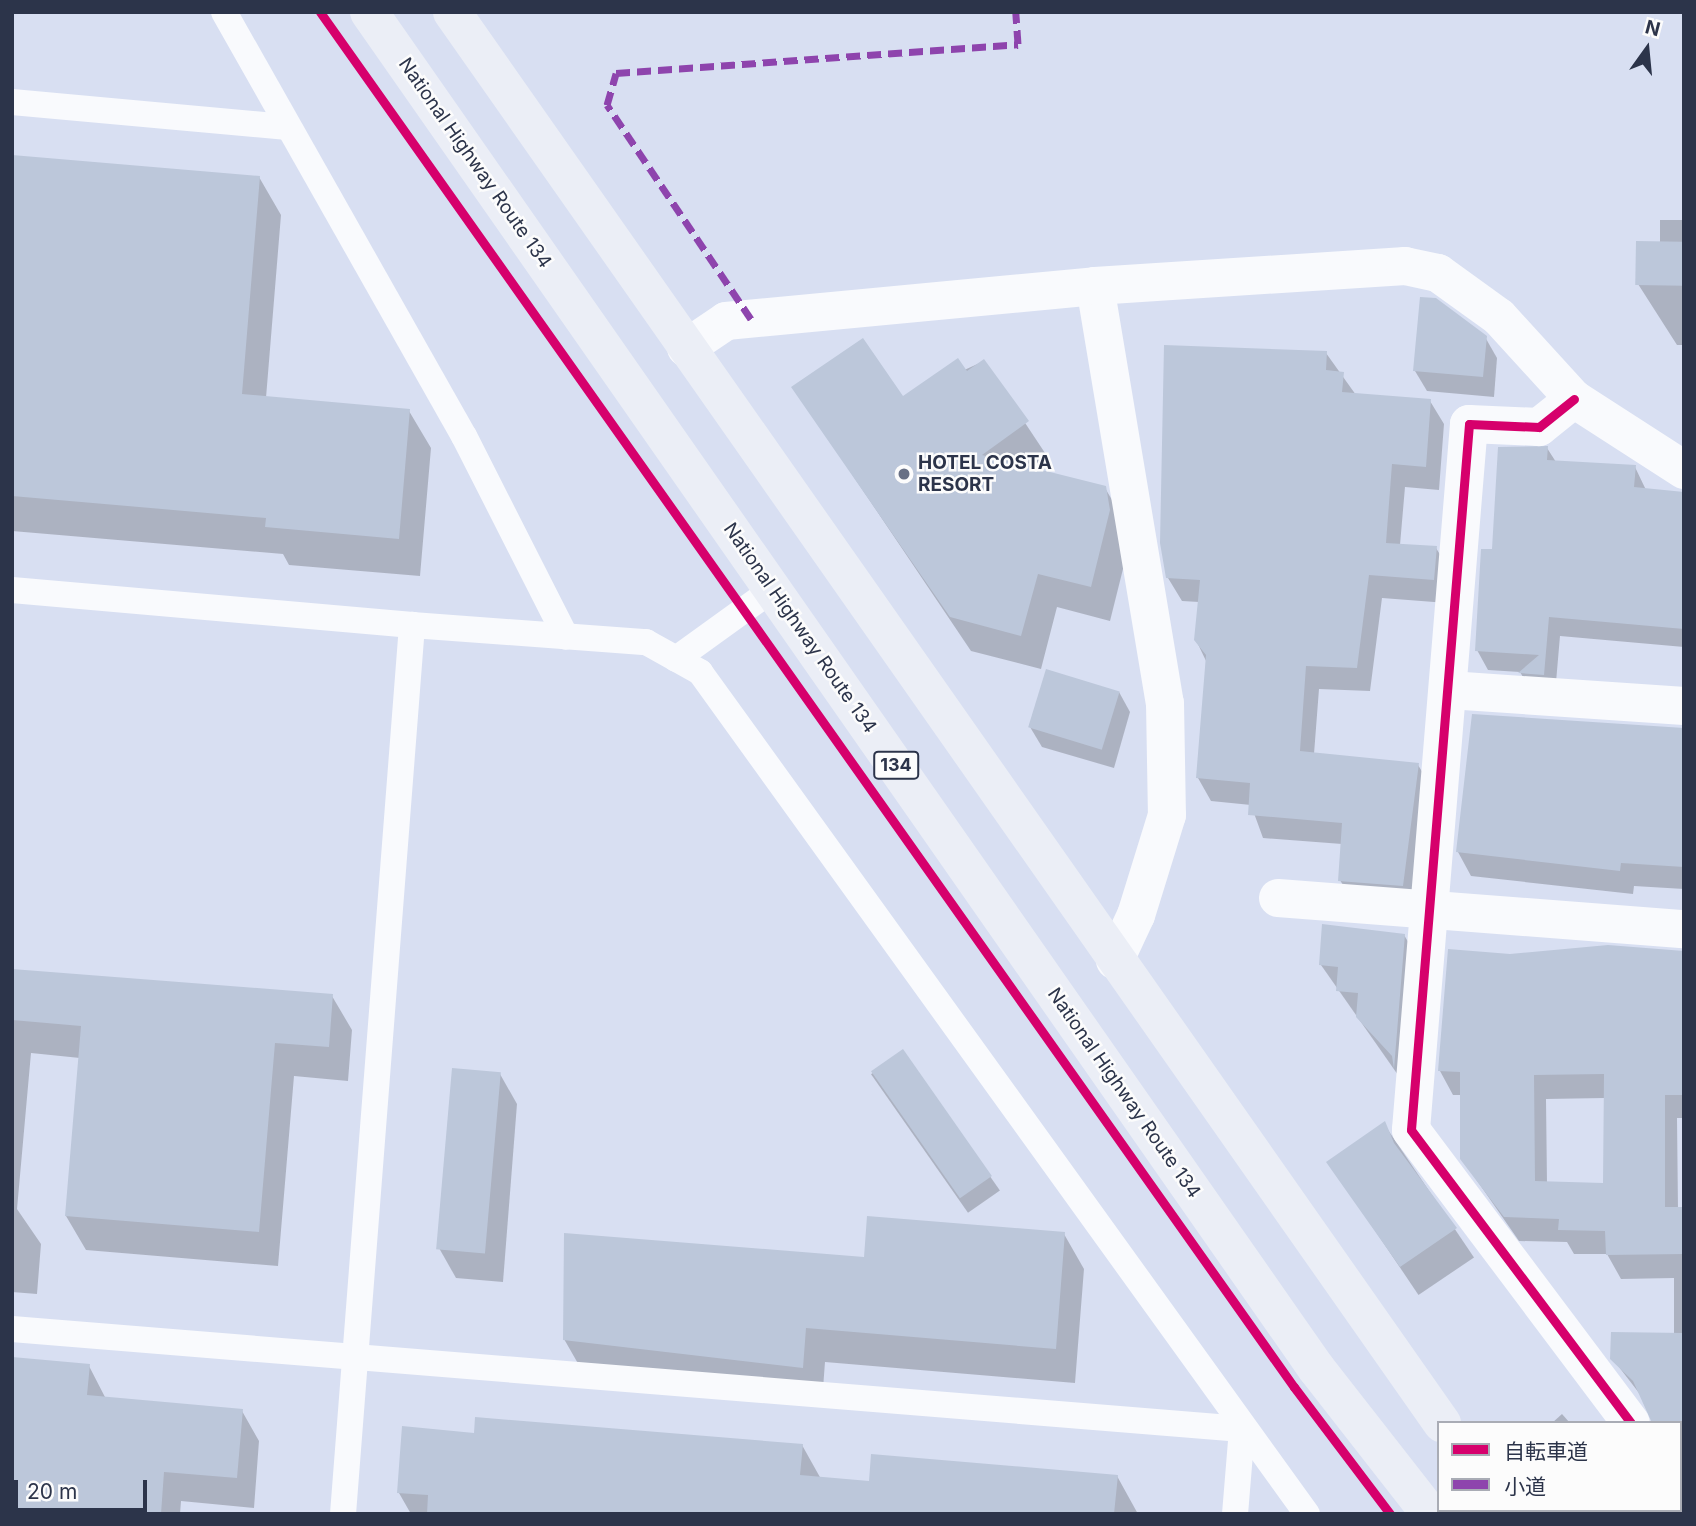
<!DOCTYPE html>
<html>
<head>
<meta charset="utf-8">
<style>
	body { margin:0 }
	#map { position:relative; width:1696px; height:1526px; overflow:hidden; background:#d8dff2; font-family:Inter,"Noto Sans JP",sans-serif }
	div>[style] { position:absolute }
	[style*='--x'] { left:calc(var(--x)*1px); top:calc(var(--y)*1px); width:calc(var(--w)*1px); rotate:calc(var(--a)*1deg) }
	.shadow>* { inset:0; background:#0003; transform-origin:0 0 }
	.building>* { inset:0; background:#bcc7da; transform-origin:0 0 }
	.service>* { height:26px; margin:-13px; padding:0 13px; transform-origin:13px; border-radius:13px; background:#f9fafd }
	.minor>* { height:38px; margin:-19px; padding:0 19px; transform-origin:19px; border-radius:19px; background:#f9fafd }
	.trunk>* { height:38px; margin:-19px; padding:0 19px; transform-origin:19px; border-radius:19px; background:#ebeef6 }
	.quiet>* { height:7px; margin-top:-3.5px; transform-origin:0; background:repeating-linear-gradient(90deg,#8e44ad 0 14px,transparent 0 21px) }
	.cycleway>* { height:9px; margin:-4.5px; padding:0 4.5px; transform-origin:4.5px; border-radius:4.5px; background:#d6006c }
	.dots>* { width:19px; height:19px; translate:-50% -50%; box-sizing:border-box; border:4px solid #fcfcfc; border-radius:50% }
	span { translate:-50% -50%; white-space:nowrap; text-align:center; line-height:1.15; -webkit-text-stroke:5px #fcfcfc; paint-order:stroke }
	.shield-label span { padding:2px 5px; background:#fcfcfc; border:2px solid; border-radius:5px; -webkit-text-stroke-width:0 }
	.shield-label { font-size:18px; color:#2c344a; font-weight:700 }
	.street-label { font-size:19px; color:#2c344a }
	.poi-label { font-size:19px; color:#2c344a; font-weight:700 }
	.left { translate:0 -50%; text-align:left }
	.frame { position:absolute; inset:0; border:14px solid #2c344a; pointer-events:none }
	.legend { position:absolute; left:1437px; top:1421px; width:245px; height:91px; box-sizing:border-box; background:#fcfcfc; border:2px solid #a9acb5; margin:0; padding:9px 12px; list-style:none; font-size:21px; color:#2c344a }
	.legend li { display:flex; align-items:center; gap:14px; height:35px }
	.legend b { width:35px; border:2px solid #a9acb5 }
	.north { position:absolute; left:1612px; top:14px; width:70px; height:70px; -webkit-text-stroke:5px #fcfcfc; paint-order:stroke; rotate:15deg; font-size:19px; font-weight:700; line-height:28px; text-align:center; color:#2c344a }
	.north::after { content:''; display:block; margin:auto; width:24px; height:32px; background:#2c344a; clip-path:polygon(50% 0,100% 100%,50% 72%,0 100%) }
	.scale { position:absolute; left:14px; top:1480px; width:133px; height:32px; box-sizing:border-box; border:4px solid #2c344a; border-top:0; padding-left:9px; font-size:21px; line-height:24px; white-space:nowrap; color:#2c344a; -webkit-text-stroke:5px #fcfcfc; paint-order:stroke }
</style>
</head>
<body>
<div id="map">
	<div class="shadow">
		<div style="clip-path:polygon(12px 157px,259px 177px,281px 215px,266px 398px,409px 411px,431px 448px,420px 576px,289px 565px,283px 554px,12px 531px)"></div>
		<div style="clip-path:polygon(1660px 220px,1684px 220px,1684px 345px,1677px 345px,1638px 284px,1660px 243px)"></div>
		<div style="clip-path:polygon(1485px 337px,1497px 358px,1494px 397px,1427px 391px,1415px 371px)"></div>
		<div style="clip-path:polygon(1326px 353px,1356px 395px,1430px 401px,1444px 424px,1439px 490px,1405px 487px,1400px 545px,1436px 548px,1450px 571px,1447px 603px,1382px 598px,1370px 691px,1319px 689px,1314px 754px,1418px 765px,1432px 788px,1415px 908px,1354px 904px,1340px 880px,1342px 844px,1263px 838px,1251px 805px,1211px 801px,1198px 778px,1207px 663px,1196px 640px,1199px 602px,1182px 601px,1168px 578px)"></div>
		<div style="clip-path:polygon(984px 361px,1047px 456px,1029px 469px,1105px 488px,1125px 522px,1129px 545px,1110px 621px,1057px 607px,1041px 669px,971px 651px,794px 388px,903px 398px)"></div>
		<div style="clip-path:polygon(1547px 448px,1556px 462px,1635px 467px,1646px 490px,1684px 493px,1684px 647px,1560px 636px,1555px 694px,1532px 692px,1520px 672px,1488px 670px,1477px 650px,1493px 551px)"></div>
		<div style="clip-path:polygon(1119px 692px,1130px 712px,1114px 768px,1042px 747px,1030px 727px)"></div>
		<div style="clip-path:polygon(1684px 729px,1684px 889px,1634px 886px,1633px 894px,1471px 876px,1458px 852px)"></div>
		<div style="clip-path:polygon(1404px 935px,1416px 955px,1405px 1085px,1321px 965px)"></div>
		<div style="clip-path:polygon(evenodd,1684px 952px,1684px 1118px,1677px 1118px,1678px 1209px,1684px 1209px,1680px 1500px,1680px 1423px,1646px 1402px,1612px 1358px,1674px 1335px,1674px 1278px,1621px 1279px,1607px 1254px,1574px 1254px,1567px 1242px,1519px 1241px,1462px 1159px,1461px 1095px,1453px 1095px,1440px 1071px,1510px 956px,1684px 952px,1605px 1098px,1605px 1185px,1547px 1183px,1546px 1099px,1605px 1098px)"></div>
		<div style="clip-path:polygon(12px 970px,332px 996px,352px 1030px,348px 1081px,294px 1076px,278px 1266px,86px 1250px,66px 1216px,80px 1058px,31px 1053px,17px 1209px,41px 1244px,37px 1294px,12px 1292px)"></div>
		<div style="left:903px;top:1052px;width:169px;height:39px;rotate:55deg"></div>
		<div style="clip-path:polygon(500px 1074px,517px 1104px,503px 1282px,456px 1278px,439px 1248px)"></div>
		<div style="left:1384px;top:1124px;width:161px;height:67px;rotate:56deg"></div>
		<div style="clip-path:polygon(1064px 1234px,1084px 1269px,1075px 1383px,825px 1362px,822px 1402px,584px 1374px,564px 1339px,866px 1259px)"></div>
		<div style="clip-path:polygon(89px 1366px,106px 1399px,242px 1411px,259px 1441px,254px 1508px,181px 1501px,180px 1514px,12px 1514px)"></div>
		<div style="clip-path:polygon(1562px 1414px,1570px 1423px,1552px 1423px)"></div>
		<div style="clip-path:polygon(475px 1435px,802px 1445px,821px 1479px,870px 1483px,1117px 1476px,1138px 1514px,411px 1514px,399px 1493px)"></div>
		<div style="left:1581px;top:1510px;width:91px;height:5px"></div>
	</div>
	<div class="building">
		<div style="clip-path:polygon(12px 155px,260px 176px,242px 394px,410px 409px,399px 539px,265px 527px,266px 518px,12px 496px)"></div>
		<div style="left:1636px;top:241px;width:48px;height:44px;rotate:1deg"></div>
		<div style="clip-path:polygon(1420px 297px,1436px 298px,1487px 336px,1483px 377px,1413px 371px)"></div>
		<div style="clip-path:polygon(863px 338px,903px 396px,958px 358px,967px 371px,984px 359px,1029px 421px,982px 455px,1106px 486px,1110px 510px,1091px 587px,1038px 574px,1021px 636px,950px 617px,791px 387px)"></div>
		<div style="clip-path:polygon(1164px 345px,1327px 351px,1326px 370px,1344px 372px,1342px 392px,1431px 399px,1426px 467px,1392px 464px,1386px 543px,1437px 546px,1434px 580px,1369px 575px,1357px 668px,1306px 666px,1300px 751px,1419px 763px,1403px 886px,1338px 881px,1342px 823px,1248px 815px,1250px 783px,1196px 778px,1206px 655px,1194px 640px,1200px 580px,1166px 578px,1160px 543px)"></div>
		<div style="clip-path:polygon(1548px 446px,1547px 460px,1636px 465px,1634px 487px,1684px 492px,1684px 629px,1549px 617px,1544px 675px,1518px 673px,1539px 655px,1475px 651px,1481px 549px,1492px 549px,1498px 447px)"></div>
		<div style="left:1046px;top:669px;width:77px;height:61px;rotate:17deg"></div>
		<div style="clip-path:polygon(1472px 714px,1684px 728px,1684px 867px,1621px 863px,1620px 871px,1456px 852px)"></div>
		<div style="clip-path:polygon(1322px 924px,1405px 934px,1394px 1069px,1392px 1056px,1356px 1017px,1358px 993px,1336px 991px,1338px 967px,1319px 965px)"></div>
		<div style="clip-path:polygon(evenodd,1608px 945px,1684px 951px,1684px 1095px,1665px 1095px,1665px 1207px,1684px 1207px,1684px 1254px,1606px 1255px,1605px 1231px,1558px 1230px,1559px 1219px,1504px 1217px,1460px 1159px,1460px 1072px,1438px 1071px,1448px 949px,1510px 954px,1608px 945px,1604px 1074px,1603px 1183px,1535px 1181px,1534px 1075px,1604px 1074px)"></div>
		<div style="clip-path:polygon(12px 969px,333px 994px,329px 1047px,275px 1043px,259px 1232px,65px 1216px,81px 1026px,12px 1020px)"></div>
		<div style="left:903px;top:1049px;width:155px;height:39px;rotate:55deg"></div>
		<div style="left:452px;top:1068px;width:49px;height:182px;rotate:5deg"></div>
		<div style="clip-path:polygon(1385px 1121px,1394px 1143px,1457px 1228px,1400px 1267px,1326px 1162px)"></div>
		<div style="clip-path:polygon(867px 1216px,1065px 1232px,1056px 1349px,806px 1328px,803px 1368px,563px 1340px,564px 1233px,864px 1257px)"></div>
		<div style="clip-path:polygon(1611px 1332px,1684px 1333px,1684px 1423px,1652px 1423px,1633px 1381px,1610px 1359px)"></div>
		<div style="clip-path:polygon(12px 1357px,90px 1364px,87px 1395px,243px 1409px,237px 1478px,164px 1472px,161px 1514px,12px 1514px)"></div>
		<div style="clip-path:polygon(475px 1417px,803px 1444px,800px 1475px,869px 1481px,871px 1454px,1118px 1475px,1114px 1514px,427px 1514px,428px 1495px,397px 1493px,402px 1426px,474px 1433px)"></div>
	</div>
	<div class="service">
		<div style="--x:224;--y:12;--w:487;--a:60.5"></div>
		<div style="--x:464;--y:436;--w:225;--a:63.1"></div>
		<div style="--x:12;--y:102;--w:277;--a:5.2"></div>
		<div style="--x:12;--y:590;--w:402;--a:5"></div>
		<div style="--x:676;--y:659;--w:120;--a:-35.8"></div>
		<div style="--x:12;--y:1329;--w:1234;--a:4.65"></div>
		<div style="--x:1242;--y:1429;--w:85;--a:94.7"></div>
		<div style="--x:343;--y:1514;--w:892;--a:-85.56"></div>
		<div style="--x:412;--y:625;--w:235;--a:4.2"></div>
		<div style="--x:646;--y:642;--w:62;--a:29.1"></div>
		<div style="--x:700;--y:672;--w:1038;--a:54.21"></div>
	</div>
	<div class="minor">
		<div style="--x:1095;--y:286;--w:423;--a:80.5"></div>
		<div style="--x:1165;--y:703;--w:112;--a:89"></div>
		<div style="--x:1167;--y:815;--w:105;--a:107.2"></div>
		<div style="--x:1136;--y:915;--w:50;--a:115"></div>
		<div style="--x:686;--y:348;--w:48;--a:-34"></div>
		<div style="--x:726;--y:321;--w:371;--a:-5.4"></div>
		<div style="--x:1095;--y:286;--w:311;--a:-3.7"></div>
		<div style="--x:1405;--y:266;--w:34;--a:12"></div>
		<div style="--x:1438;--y:273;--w:75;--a:35.8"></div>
		<div style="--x:1499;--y:317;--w:111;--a:47.6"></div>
		<div style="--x:1574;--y:399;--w:131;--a:32.8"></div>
		<div style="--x:1574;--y:399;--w:45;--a:141.3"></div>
		<div style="--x:1539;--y:427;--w:70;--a:-177.5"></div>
		<div style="--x:1469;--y:424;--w:708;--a:94.7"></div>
		<div style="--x:1411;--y:1130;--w:366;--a:53.1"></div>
		<div style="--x:1449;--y:690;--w:236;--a:3.9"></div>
		<div style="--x:1278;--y:898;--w:407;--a:4.4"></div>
		<div style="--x:1680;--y:1488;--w:6;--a:51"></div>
	</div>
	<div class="trunk">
		<div style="--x:369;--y:12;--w:1654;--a:55.07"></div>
		<div style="--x:1316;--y:1368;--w:185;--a:52"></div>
		<div style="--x:452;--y:12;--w:1724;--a:54.95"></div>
		<div style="--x:1514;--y:1510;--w:5;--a:53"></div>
	</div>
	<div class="quiet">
		<div style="--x:751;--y:319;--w:258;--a:-123.9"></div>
		<div style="--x:607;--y:105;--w:33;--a:-74"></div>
		<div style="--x:616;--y:73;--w:403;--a:-4.1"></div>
		<div style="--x:1018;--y:44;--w:32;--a:-94"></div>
	</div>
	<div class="cycleway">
		<div style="--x:320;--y:12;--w:1685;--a:54.69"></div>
		<div style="--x:1294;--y:1387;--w:159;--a:52.9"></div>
		<div style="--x:1574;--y:399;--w:45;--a:141.3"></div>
		<div style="--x:1539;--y:427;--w:70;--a:-177.5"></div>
		<div style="--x:1469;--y:424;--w:708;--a:94.7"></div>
		<div style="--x:1411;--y:1130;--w:366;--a:53.1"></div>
	</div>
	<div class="dots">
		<div style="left:904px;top:474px;background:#687085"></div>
	</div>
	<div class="shield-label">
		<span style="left:896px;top:765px">134</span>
	</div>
	<div class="street-label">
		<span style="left:475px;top:163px;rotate:55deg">National Highway Route 134</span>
		<span style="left:800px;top:628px;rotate:55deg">National Highway Route 134</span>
		<span style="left:1124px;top:1093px;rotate:55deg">National Highway Route 134</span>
	</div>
	<div class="poi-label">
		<span class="left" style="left:918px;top:474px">HOTEL COSTA<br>RESORT</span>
	</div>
	<div class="frame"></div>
	<ul class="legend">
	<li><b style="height:9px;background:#d6006c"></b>自転車道</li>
	<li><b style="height:9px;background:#8e44ad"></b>小道</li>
	</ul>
	<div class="north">N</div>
	<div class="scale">20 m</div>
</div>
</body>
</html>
